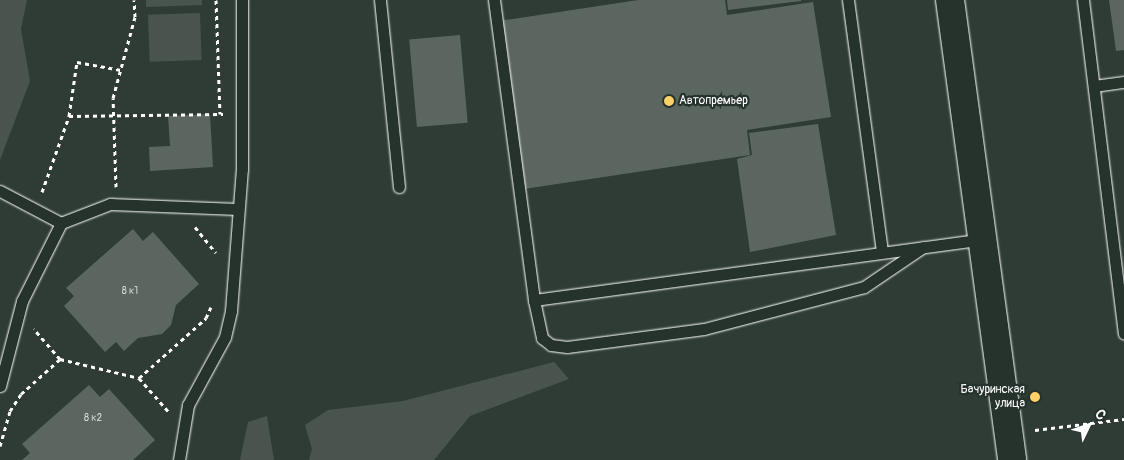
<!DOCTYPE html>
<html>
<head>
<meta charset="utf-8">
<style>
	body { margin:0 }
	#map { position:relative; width:1124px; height:460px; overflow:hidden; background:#2f3b35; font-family:Pangolin,sans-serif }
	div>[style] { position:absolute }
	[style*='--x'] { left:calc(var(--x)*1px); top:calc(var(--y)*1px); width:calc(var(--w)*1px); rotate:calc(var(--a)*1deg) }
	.green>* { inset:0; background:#4a544f; transform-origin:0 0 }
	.building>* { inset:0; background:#5b6661; transform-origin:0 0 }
	.path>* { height:3px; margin-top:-1.5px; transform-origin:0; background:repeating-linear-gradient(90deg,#fff 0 4px,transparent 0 8px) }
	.roads { filter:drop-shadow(0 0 1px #fff) drop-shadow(0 0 1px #fff) }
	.service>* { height:11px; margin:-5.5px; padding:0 5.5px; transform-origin:5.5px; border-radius:5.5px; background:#26332d }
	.tertiary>* { height:28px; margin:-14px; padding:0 14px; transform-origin:14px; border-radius:14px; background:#26332d }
	.dots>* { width:14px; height:14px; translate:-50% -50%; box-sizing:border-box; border:2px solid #26332d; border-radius:50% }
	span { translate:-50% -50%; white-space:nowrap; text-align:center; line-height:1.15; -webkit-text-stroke:4.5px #26332d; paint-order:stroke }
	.number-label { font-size:10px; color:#d6d9d8 }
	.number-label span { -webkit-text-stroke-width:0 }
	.poi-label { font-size:12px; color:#fff }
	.left { translate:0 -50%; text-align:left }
	.right { translate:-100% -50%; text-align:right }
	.north { position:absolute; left:1064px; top:400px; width:50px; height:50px; -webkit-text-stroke:4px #26332d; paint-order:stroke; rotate:48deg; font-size:14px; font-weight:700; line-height:20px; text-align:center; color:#fff }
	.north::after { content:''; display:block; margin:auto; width:18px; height:22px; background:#fff; clip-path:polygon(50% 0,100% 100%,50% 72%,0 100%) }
</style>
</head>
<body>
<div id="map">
	<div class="green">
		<div style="clip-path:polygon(0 0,27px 0,21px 29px,30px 81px,0 160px)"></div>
		<div style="clip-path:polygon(146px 0,202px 0,202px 5px,146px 7px)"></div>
		<div style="left:200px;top:13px;width:47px;height:52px;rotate:88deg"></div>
		<div style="clip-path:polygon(554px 362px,569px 379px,470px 416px,434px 460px,309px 460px,312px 449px,305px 425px,328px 410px,403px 401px)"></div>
		<div style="clip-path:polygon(267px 416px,274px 460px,240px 460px,248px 422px)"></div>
	</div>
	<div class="building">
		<div style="clip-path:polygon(638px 0,725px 0,727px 15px,813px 2px,831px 117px,747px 130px,750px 155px,524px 189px,499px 21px)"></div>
		<div style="clip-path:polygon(727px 0,801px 0,801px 1px,728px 10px)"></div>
		<div style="clip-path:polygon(1109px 0,1124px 0,1124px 50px,1116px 51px)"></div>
		<div style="left:460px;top:35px;width:88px;height:51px;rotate:85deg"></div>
		<div style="clip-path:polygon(210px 114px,213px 167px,150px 171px,149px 147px,170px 146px,168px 116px)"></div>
		<div style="clip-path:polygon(818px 124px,836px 235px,750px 252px,737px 159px,752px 155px,749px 133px)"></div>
		<div style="clip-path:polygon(133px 229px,143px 241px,153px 232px,199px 284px,176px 305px,171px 325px,162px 334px,138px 338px,124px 351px,116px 342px,105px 352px,64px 306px,74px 296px,66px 288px)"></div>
		<div style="clip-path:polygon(89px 385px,100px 397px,109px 389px,155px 440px,133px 460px,22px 460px,30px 453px,22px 444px)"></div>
	</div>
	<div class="path">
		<div style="--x:216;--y:0;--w:114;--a:88"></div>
		<div style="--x:69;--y:116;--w:154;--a:-0.7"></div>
		<div style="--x:116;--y:187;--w:89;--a:-91.9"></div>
		<div style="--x:113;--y:98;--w:84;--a:-74.8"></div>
		<div style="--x:135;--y:17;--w:17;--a:-93"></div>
		<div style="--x:42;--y:192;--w:81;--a:-70.4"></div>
		<div style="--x:69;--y:116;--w:55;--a:-81.6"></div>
		<div style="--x:77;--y:62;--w:45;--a:10.3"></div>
		<div style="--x:195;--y:227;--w:33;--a:51"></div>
		<div style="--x:60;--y:359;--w:81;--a:13.5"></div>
		<div style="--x:168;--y:411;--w:44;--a:-131.3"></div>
		<div style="--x:139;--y:378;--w:90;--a:-41.8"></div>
		<div style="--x:206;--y:318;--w:12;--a:-66"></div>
		<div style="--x:1035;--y:430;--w:90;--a:-7"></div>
		<div style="--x:0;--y:446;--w:36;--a:-74"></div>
		<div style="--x:10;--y:411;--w:20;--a:-57"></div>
		<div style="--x:21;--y:394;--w:52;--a:-41.9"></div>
		<div style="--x:60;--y:359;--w:40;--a:-131"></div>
	</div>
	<div class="roads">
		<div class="service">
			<div style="--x:380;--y:0;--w:188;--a:84.2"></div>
			<div style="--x:494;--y:0;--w:303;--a:82.4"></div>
			<div style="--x:534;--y:300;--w:453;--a:-7.7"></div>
			<div style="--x:848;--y:0;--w:253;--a:82.3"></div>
			<div style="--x:1083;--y:0;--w:336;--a:83"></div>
			<div style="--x:1094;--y:86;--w:30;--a:-8"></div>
			<div style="--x:0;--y:191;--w:69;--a:27.7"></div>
			<div style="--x:61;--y:223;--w:53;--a:-21.2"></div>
			<div style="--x:110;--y:204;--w:128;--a:2.2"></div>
			<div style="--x:534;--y:300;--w:39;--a:78"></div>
			<div style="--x:542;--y:338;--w:11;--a:38"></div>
			<div style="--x:551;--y:345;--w:16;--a:7"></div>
			<div style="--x:567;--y:347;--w:138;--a:-7.5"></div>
			<div style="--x:704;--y:329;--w:165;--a:-14.7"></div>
			<div style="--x:864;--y:287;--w:71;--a:-34.1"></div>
			<div style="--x:0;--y:386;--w:88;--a:-75.5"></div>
			<div style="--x:22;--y:301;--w:87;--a:-63.4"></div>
			<div style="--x:179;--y:460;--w:56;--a:-80.7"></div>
			<div style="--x:188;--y:405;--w:77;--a:-61.4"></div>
			<div style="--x:225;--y:337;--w:27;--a:-77"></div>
			<div style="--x:231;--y:311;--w:142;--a:-85.6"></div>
			<div style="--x:242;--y:169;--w:169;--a:-90"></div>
		</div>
		<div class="tertiary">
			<div style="--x:950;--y:0;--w:464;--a:82.3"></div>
		</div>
	</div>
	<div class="dots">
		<div style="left:669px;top:101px;background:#ffd166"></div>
		<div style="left:1035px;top:397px;background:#ffd166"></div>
	</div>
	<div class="number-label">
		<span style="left:130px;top:292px">8 к1</span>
		<span style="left:93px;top:419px">8 к2</span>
	</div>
	<div class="poi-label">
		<span class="left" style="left:679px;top:101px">Автопремьер</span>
		<span class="right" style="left:1025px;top:397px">Бачуринская<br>улица</span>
	</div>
	<div class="north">С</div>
</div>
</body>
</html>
